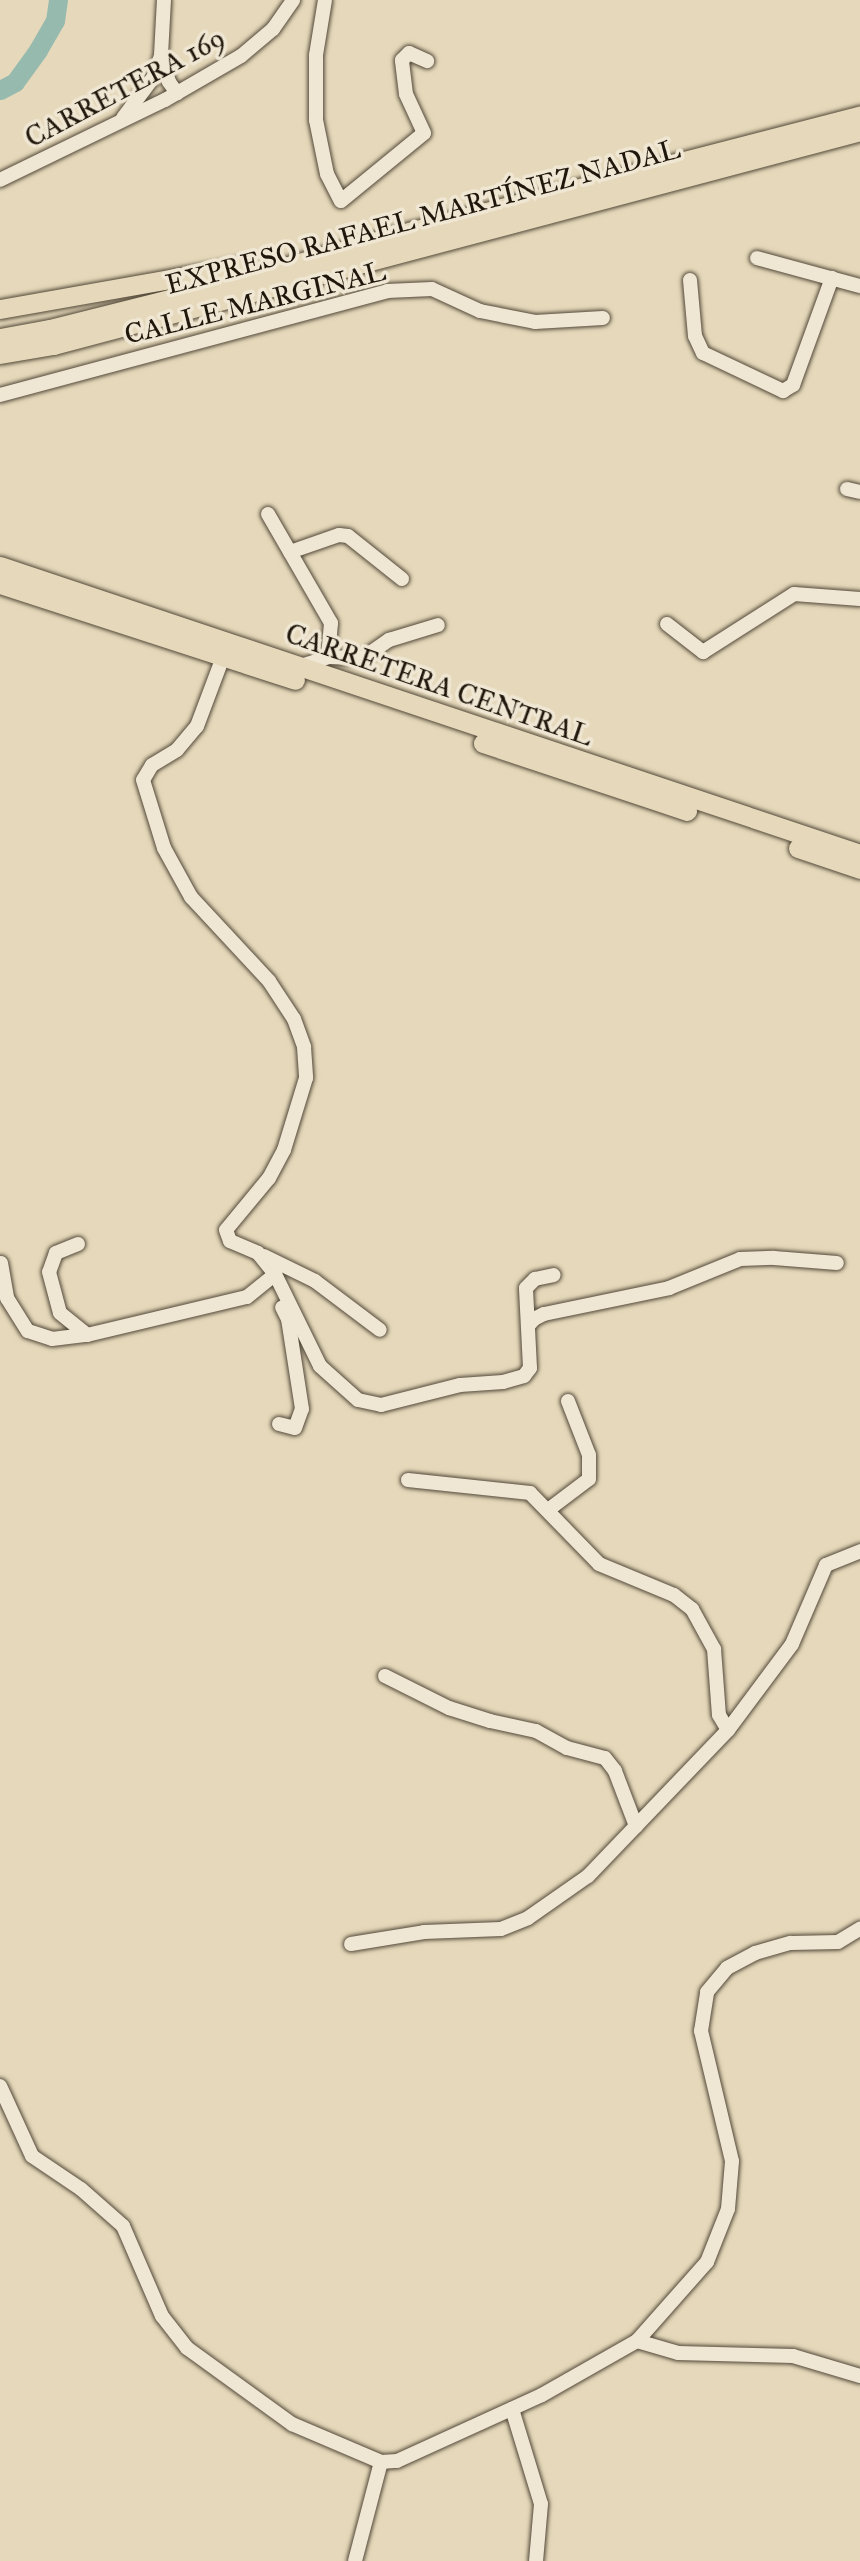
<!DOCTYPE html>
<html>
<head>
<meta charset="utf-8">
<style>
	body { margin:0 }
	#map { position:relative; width:860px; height:2561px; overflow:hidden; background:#e6d9bb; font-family:"IM FELL Great Primer",serif }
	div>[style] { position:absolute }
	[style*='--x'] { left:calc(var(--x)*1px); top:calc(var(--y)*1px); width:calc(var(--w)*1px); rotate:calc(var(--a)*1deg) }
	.river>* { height:19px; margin:-9.5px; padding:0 9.5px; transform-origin:9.5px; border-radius:9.5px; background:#96baae }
	.roads { filter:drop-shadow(0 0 2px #524838) drop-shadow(0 0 2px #524838) }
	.minor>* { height:14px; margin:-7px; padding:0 7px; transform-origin:7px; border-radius:7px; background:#efe6d3 }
	.highway>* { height:19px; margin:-9.5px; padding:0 9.5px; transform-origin:9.5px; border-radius:9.5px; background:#e6d9bb }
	span { translate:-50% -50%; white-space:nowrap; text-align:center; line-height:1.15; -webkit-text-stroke:7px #efe6d3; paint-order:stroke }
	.street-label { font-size:28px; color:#20170c }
</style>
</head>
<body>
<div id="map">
	<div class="river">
		<div style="--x:0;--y:90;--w:17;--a:-28"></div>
		<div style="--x:15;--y:82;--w:39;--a:-54"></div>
		<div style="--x:38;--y:50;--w:34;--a:-60"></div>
		<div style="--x:55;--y:21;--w:21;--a:-82"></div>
	</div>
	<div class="roads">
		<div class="minor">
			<div style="--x:325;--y:0;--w:56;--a:99.3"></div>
			<div style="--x:316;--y:55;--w:65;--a:90"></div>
			<div style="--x:316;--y:120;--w:55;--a:78.5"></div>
			<div style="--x:327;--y:174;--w:30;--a:63"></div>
			<div style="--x:341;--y:201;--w:107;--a:-39.3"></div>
			<div style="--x:424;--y:133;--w:43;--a:-114.8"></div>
			<div style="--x:406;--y:94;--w:34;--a:-97"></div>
			<div style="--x:402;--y:60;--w:10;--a:-45"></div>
			<div style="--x:409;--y:53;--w:20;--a:24"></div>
			<div style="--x:162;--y:60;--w:23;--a:72"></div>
			<div style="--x:169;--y:82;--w:14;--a:54"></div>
			<div style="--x:123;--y:118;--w:54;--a:-53.3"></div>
			<div style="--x:155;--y:75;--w:21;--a:-73"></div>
			<div style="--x:161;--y:55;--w:55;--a:-86.9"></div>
			<div style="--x:0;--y:180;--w:183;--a:-25.9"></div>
			<div style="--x:165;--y:100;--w:88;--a:-30.1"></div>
			<div style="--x:241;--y:56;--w:42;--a:-40.2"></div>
			<div style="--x:273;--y:29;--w:35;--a:-55"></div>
			<div style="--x:757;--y:258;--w:107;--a:15.2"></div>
			<div style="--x:690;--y:280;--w:56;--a:84.9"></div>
			<div style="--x:695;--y:336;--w:19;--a:65"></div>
			<div style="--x:703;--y:353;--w:89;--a:25.4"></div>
			<div style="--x:783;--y:391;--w:12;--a:-31"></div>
			<div style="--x:793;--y:385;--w:114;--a:-70"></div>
			<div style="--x:0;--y:395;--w:401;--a:-15"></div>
			<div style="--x:387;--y:291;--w:45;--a:-2.5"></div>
			<div style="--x:432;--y:289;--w:53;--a:24.6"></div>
			<div style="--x:480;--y:311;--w:56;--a:11.3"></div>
			<div style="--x:535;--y:322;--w:68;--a:-3.4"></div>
			<div style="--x:847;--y:489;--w:13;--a:13"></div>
			<div style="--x:268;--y:514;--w:126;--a:60"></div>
			<div style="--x:331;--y:623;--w:34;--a:95"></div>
			<div style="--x:290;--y:552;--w:52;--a:-19.1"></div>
			<div style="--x:339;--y:535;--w:9;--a:6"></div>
			<div style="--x:348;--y:536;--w:69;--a:38.5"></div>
			<div style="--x:667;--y:624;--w:46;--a:37.9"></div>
			<div style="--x:703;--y:652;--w:108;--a:-32.5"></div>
			<div style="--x:794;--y:594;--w:66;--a:4.3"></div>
			<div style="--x:223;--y:657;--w:74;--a:110.6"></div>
			<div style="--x:197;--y:726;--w:31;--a:130"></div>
			<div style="--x:177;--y:750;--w:29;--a:149"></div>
			<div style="--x:152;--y:765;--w:17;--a:121"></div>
			<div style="--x:143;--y:780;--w:71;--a:72.8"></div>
			<div style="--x:164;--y:848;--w:56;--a:61.1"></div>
			<div style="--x:191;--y:897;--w:115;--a:47.1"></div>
			<div style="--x:269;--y:981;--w:45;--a:56.7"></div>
			<div style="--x:294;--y:1019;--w:30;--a:70"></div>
			<div style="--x:304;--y:1047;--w:31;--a:86"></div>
			<div style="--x:306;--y:1078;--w:75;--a:107"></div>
			<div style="--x:284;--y:1150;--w:32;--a:118"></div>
			<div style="--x:269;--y:1178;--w:67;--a:129.6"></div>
			<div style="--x:226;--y:1230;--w:12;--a:70"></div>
			<div style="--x:230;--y:1241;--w:30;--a:23"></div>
			<div style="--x:258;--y:1253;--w:27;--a:51"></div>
			<div style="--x:275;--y:1274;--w:102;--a:63.9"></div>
			<div style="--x:320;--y:1366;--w:51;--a:41.8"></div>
			<div style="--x:358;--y:1400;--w:24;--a:12"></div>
			<div style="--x:381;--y:1405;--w:81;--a:-14.2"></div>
			<div style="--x:460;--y:1385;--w:43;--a:-4"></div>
			<div style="--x:503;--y:1382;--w:22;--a:-16"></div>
			<div style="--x:524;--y:1376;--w:10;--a:-53"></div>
			<div style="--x:530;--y:1368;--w:80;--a:-92.9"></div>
			<div style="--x:526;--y:1288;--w:13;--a:-45"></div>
			<div style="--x:535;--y:1279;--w:19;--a:-12"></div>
			<div style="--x:298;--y:667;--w:32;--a:-18"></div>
			<div style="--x:328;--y:657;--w:35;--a:2"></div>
			<div style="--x:363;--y:658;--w:32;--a:-35"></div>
			<div style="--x:389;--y:640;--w:51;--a:-17"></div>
			<div style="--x:78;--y:1244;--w:24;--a:158"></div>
			<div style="--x:56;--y:1253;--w:20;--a:110"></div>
			<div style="--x:49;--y:1272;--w:42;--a:75"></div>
			<div style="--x:60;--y:1313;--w:35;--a:39"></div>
			<div style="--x:87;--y:1335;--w:164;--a:-13.4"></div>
			<div style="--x:247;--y:1297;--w:36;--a:-39"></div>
			<div style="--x:264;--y:1256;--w:57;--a:26.1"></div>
			<div style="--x:315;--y:1281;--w:81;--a:37"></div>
			<div style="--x:1;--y:1263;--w:36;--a:80"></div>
			<div style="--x:7;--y:1298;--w:39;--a:58"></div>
			<div style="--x:28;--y:1331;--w:25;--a:18"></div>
			<div style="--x:52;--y:1339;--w:35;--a:-7"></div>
			<div style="--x:528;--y:1326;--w:9;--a:-49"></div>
			<div style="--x:534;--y:1319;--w:11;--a:-27"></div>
			<div style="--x:544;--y:1314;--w:128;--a:-11.7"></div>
			<div style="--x:669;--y:1288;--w:77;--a:-22.2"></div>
			<div style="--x:740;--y:1259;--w:34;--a:-2"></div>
			<div style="--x:774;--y:1258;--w:63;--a:4.5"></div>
			<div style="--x:279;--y:1424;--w:16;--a:14"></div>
			<div style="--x:295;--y:1428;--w:20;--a:-70"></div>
			<div style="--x:302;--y:1409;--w:91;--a:-98.8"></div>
			<div style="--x:288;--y:1319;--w:13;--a:-117"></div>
			<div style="--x:408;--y:1480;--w:123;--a:6.1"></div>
			<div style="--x:530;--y:1493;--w:99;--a:45.8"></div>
			<div style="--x:599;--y:1564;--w:81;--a:22.5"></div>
			<div style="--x:674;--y:1595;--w:23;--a:38"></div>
			<div style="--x:692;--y:1609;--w:46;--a:61.2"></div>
			<div style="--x:714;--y:1649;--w:66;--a:85.7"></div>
			<div style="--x:719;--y:1715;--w:17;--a:59"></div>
			<div style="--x:548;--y:1510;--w:51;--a:-37.1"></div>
			<div style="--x:589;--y:1479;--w:24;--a:-90"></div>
			<div style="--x:589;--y:1455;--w:58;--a:-111.3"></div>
			<div style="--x:385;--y:1676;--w:72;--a:26.6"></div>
			<div style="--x:449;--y:1708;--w:43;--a:17.6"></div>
			<div style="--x:490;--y:1721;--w:47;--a:12.3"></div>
			<div style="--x:536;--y:1731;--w:35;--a:29"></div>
			<div style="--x:567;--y:1748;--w:39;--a:15"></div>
			<div style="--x:605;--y:1758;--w:16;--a:52"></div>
			<div style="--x:615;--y:1771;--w:59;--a:69.1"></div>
			<div style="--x:351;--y:1944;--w:74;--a:-9.3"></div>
			<div style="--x:424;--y:1932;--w:77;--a:-2.2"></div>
			<div style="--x:501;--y:1929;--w:29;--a:-22"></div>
			<div style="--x:528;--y:1918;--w:73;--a:-35"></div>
			<div style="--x:588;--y:1876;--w:202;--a:-46.2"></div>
			<div style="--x:728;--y:1730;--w:107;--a:-53.3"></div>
			<div style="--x:792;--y:1644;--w:86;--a:-66.7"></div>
			<div style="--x:826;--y:1565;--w:37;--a:-22"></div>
			<div style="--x:0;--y:2086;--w:77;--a:65.4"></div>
			<div style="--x:32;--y:2156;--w:59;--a:34"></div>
			<div style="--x:81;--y:2189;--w:56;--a:41.4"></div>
			<div style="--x:123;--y:2226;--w:98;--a:66.6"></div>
			<div style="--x:162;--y:2316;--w:41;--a:52"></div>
			<div style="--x:187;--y:2348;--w:130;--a:35.9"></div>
			<div style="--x:292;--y:2424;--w:97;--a:23.1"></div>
			<div style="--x:381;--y:2462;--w:16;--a:-4"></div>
			<div style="--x:397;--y:2461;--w:159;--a:-24.5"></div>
			<div style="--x:542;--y:2395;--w:109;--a:-29.6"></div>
			<div style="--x:637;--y:2341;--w:106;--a:-48.5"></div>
			<div style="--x:707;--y:2262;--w:57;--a:-68.4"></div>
			<div style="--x:728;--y:2209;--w:48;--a:-85.2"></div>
			<div style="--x:732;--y:2161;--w:134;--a:-103.4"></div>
			<div style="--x:701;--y:2031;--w:39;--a:-81"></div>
			<div style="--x:707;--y:1992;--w:31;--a:-50"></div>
			<div style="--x:727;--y:1968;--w:32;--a:-28"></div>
			<div style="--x:755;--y:1953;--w:37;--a:-16"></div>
			<div style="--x:791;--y:1943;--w:47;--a:-1.2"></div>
			<div style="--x:838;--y:1942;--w:26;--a:-31"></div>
			<div style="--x:637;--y:2341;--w:43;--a:16.3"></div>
			<div style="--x:678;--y:2353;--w:115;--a:1.5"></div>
			<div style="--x:793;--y:2356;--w:70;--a:16.6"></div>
			<div style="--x:512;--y:2409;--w:99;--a:73"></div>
			<div style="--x:541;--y:2504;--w:57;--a:95"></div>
			<div style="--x:355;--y:2561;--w:102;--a:-75.3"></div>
		</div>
		<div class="highway">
			<div style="--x:0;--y:309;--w:248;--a:-10"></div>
			<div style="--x:0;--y:338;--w:51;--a:-10.2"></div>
			<div style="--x:50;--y:329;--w:152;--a:-14.1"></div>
			<div style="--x:197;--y:292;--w:224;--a:-15.8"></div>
			<div style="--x:413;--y:231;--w:462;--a:-14.5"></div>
			<div style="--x:0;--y:354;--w:54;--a:-9.6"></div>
			<div style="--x:53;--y:345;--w:835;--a:-14.85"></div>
			<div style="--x:0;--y:566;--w:907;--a:18.51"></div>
			<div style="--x:0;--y:584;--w:310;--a:18"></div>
			<div style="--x:483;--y:743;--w:215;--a:18.4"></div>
			<div style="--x:798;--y:848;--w:65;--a:18.7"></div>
		</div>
	</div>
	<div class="street-label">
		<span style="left:125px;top:88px;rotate:-28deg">CARRETERA 169</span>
		<span style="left:423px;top:217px;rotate:-15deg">EXPRESO RAFAEL MARTÍNEZ NADAL</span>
		<span style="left:255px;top:303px;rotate:-14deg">CALLE MARGINAL</span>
		<span style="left:439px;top:685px;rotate:19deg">CARRETERA CENTRAL</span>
	</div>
</div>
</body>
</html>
